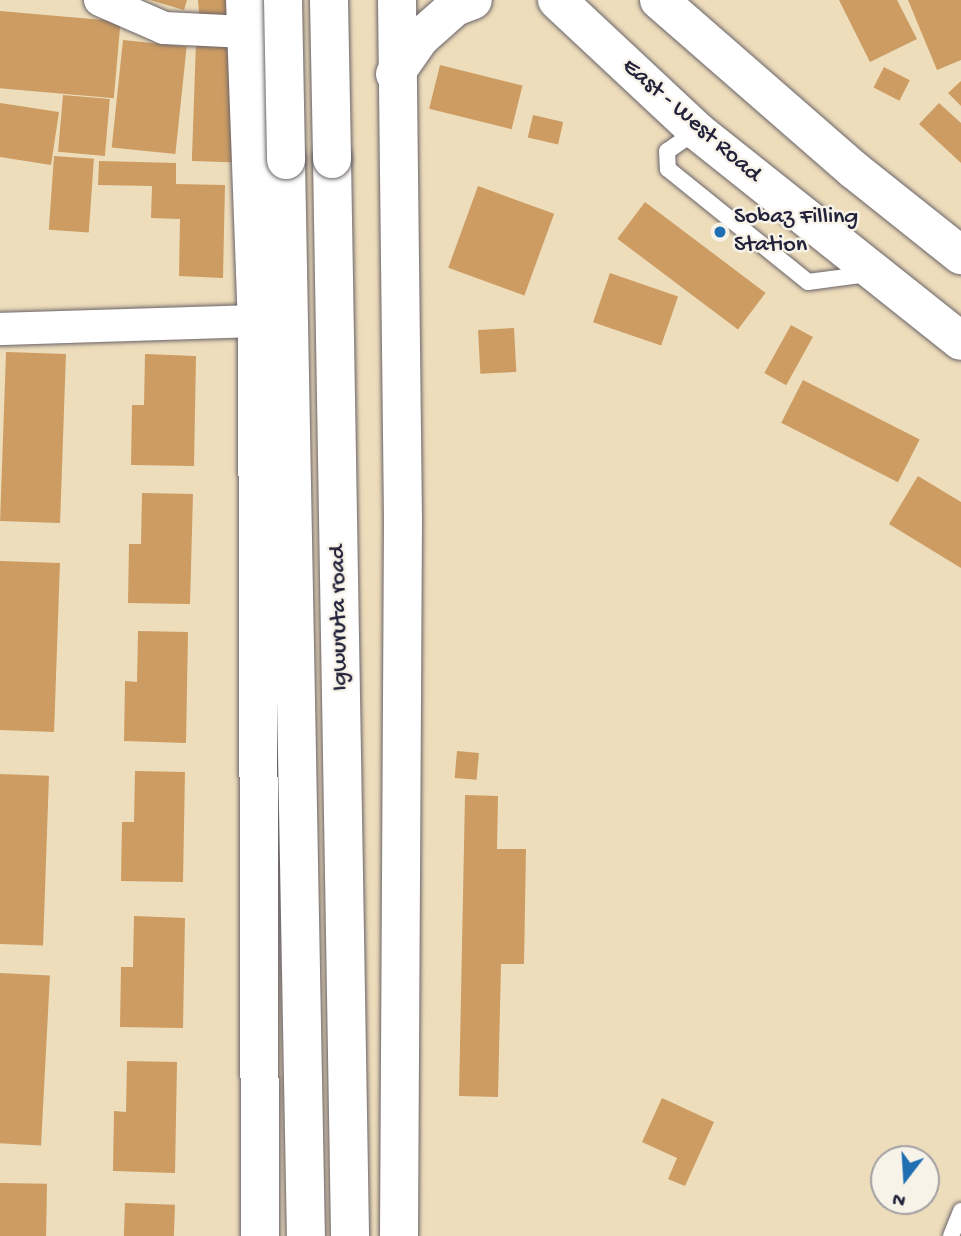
<!DOCTYPE html>
<html>
<head>
<meta charset="utf-8">
<style>
	body { margin:0 }
	#map { position:relative; width:961px; height:1236px; overflow:hidden; background:#edb; font-family:"Gochi Hand",sans-serif }
	div>[style] { position:absolute }
	[style*='--x'] { left:calc(var(--x)*1px); top:calc(var(--y)*1px); width:calc(var(--w)*1px); rotate:calc(var(--a)*1deg) }
	.building>* { inset:0; background:#cc9c63; transform-origin:0 0 }
	.roads { filter:drop-shadow(0 0 2px #696368) drop-shadow(0 0 2px #696368) }
	.service>* { height:16px; margin:-8px; padding:0 8px; transform-origin:8px; border-radius:8px; background:#fff }
	.minor>* { height:32px; margin:-16px; padding:0 16px; transform-origin:16px; border-radius:16px; background:#fff }
	.tertiary>* { height:38px; margin:-19px; padding:0 19px; transform-origin:19px; border-radius:19px; background:#fff }
	.secondary>* { height:38px; margin:-19px; padding:0 19px; transform-origin:19px; border-radius:19px; background:#fff }
	.primary>* { height:38px; margin:-19px; padding:0 19px; transform-origin:19px; border-radius:19px; background:#fff }
	.bridges { filter:drop-shadow(0 0 2px #696368) drop-shadow(0 0 2px #696368) }
	.secondary-bridge>* { height:38px; margin:-19px; padding:0 19px; transform-origin:19px; border-radius:19px; background:#fff }
	.dots>* { width:19px; height:19px; translate:-50% -50%; box-sizing:border-box; border:4px solid #f7f3e8; border-radius:50% }
	span { translate:-50% -50%; white-space:nowrap; text-align:center; line-height:1.15; -webkit-text-stroke:5px #f7f3e8; paint-order:stroke }
	.street-label { font-size:24px; color:#22223b }
	.poi-label { font-size:24px; color:#22223b }
	.left { translate:0 -50%; text-align:left }
	.north { position:absolute; left:870px; top:1145px; width:70px; height:70px; box-sizing:border-box; background:#f7f3e8; border:2px solid #a29fa3; border-radius:50%; rotate:197deg; font-size:19px; font-weight:700; line-height:28px; text-align:center; color:#22223b }
	.north::after { content:''; display:block; margin:auto; width:24px; height:32px; background:#1f6fb2; clip-path:polygon(50% 0,100% 100%,50% 72%,0 100%) }
</style>
</head>
<body>
<div id="map">
	<div class="building">
		<div style="clip-path:polygon(150px 0,187px 0,184px 10px)"></div>
		<div style="clip-path:polygon(198px 0,237px 0,237px 19px,200px 24px)"></div>
		<div style="clip-path:polygon(839px 0,897px 0,917px 39px,870px 62px)"></div>
		<div style="clip-path:polygon(908px 0,961px 0,961px 60px,937px 70px)"></div>
		<div style="left:0;top:11px;width:121px;height:77px;rotate:5deg"></div>
		<div style="left:123px;top:40px;width:64px;height:108px;rotate:6deg"></div>
		<div style="left:196px;top:42px;width:47px;height:119px;rotate:2deg"></div>
		<div style="left:440px;top:65px;width:85px;height:45px;rotate:14deg"></div>
		<div style="left:884px;top:67px;width:29px;height:23px;rotate:27deg"></div>
		<div style="clip-path:polygon(961px 81px,961px 106px,948px 93px)"></div>
		<div style="left:63px;top:95px;width:47px;height:57px;rotate:5deg"></div>
		<div style="clip-path:polygon(0 103px,59px 112px,51px 165px,0 157px)"></div>
		<div style="clip-path:polygon(939px 103px,961px 123px,961px 163px,919px 124px)"></div>
		<div style="left:533px;top:115px;width:31px;height:23px;rotate:13deg"></div>
		<div style="left:54px;top:156px;width:40px;height:74px;rotate:4deg"></div>
		<div style="clip-path:polygon(99px 161px,176px 163px,176px 184px,225px 185px,223px 278px,179px 276px,180px 219px,151px 218px,152px 186px,98px 185px)"></div>
		<div style="left:478px;top:186px;width:81px;height:87px;rotate:20deg"></div>
		<div style="left:645px;top:202px;width:151px;height:46px;rotate:37deg"></div>
		<div style="left:610px;top:273px;width:72px;height:52px;rotate:19deg"></div>
		<div style="left:791px;top:325px;width:25px;height:55px;rotate:29deg"></div>
		<div style="left:514px;top:328px;width:44px;height:36px;rotate:87deg"></div>
		<div style="left:6px;top:352px;width:60px;height:169px;rotate:2deg"></div>
		<div style="clip-path:polygon(145px 354px,196px 356px,194px 466px,131px 465px,132px 405px,144px 405px)"></div>
		<div style="left:803px;top:380px;width:131px;height:48px;rotate:27deg"></div>
		<div style="clip-path:polygon(918px 476px,961px 502px,961px 568px,889px 524px)"></div>
		<div style="clip-path:polygon(142px 493px,193px 494px,190px 604px,128px 603px,129px 544px,141px 544px)"></div>
		<div style="left:0;top:561px;width:60px;height:169px;rotate:2deg"></div>
		<div style="clip-path:polygon(138px 631px,188px 632px,186px 743px,124px 741px,125px 681px,137px 682px)"></div>
		<div style="left:457px;top:751px;width:22px;height:27px;rotate:5deg"></div>
		<div style="clip-path:polygon(135px 771px,185px 772px,183px 882px,121px 881px,122px 822px,134px 822px)"></div>
		<div style="left:0;top:774px;width:49px;height:170px;rotate:2deg"></div>
		<div style="clip-path:polygon(465px 795px,498px 796px,497px 849px,526px 849px,524px 964px,501px 964px,498px 1097px,459px 1096px)"></div>
		<div style="clip-path:polygon(134px 916px,185px 918px,183px 1028px,120px 1027px,121px 967px,133px 967px)"></div>
		<div style="left:0;top:973px;width:50px;height:170px;rotate:3deg"></div>
		<div style="clip-path:polygon(127px 1061px,177px 1062px,175px 1173px,113px 1171px,114px 1111px,126px 1112px)"></div>
		<div style="clip-path:polygon(662px 1098px,714px 1122px,685px 1186px,668px 1179px,677px 1158px,642px 1142px)"></div>
		<div style="left:0;top:1183px;width:47px;height:53px;rotate:1deg"></div>
		<div style="left:125px;top:1203px;width:50px;height:33px;rotate:2deg"></div>
	</div>
	<div class="roads">
		<div class="service">
			<div style="--x:696;--y:131;--w:35;--a:145"></div>
			<div style="--x:667;--y:151;--w:18;--a:87"></div>
			<div style="--x:668;--y:169;--w:180;--a:38.9"></div>
			<div style="--x:808;--y:282;--w:62;--a:-7.5"></div>
			<div style="--x:951;--y:1236;--w:27;--a:-68"></div>
		</div>
		<div class="minor">
			<div style="--x:100;--y:0;--w:70;--a:23.6"></div>
			<div style="--x:164;--y:28;--w:82;--a:2.8"></div>
			<div style="--x:0;--y:329;--w:257;--a:-1.8"></div>
		</div>
		<div class="tertiary">
			<div style="--x:245;--y:0;--w:321;--a:87.9"></div>
			<div style="--x:257;--y:321;--w:915;--a:89.81"></div>
			<div style="--x:397;--y:0;--w:519;--a:89.34"></div>
			<div style="--x:403;--y:519;--w:717;--a:90.32"></div>
		</div>
		<div class="secondary">
			<div style="--x:332;--y:159;--w:1077;--a:89.04"></div>
			<div style="--x:286;--y:160;--w:1076;--a:88.94"></div>
		</div>
		<div class="primary">
			<div style="--x:557;--y:0;--w:192;--a:43.1"></div>
			<div style="--x:697;--y:131;--w:337;--a:38.5"></div>
			<div style="--x:659;--y:0;--w:259;--a:41.1"></div>
			<div style="--x:854;--y:170;--w:137;--a:38.5"></div>
			<div style="--x:395;--y:74;--w:44;--a:-55.2"></div>
			<div style="--x:420;--y:38;--w:47;--a:-41.5"></div>
			<div style="--x:455;--y:7;--w:19;--a:-21"></div>
		</div>
	</div>
	<div class="bridges">
		<div class="secondary-bridge">
			<div style="--x:283;--y:0;--w:160;--a:88.9"></div>
			<div style="--x:329;--y:0;--w:159;--a:88.9"></div>
		</div>
	</div>
	<div class="dots">
		<div style="left:720px;top:232px;background:#1f6fb2"></div>
	</div>
	<div class="street-label">
		<span style="left:691px;top:121px;rotate:41deg">East - West Road</span>
		<span style="left:340px;top:618px;rotate:-91deg">Igwuruta road</span>
	</div>
	<div class="poi-label">
		<span class="left" style="left:734px;top:232px">Sobaz Filling<br>Station</span>
	</div>
	<div class="north">N</div>
</div>
</body>
</html>
